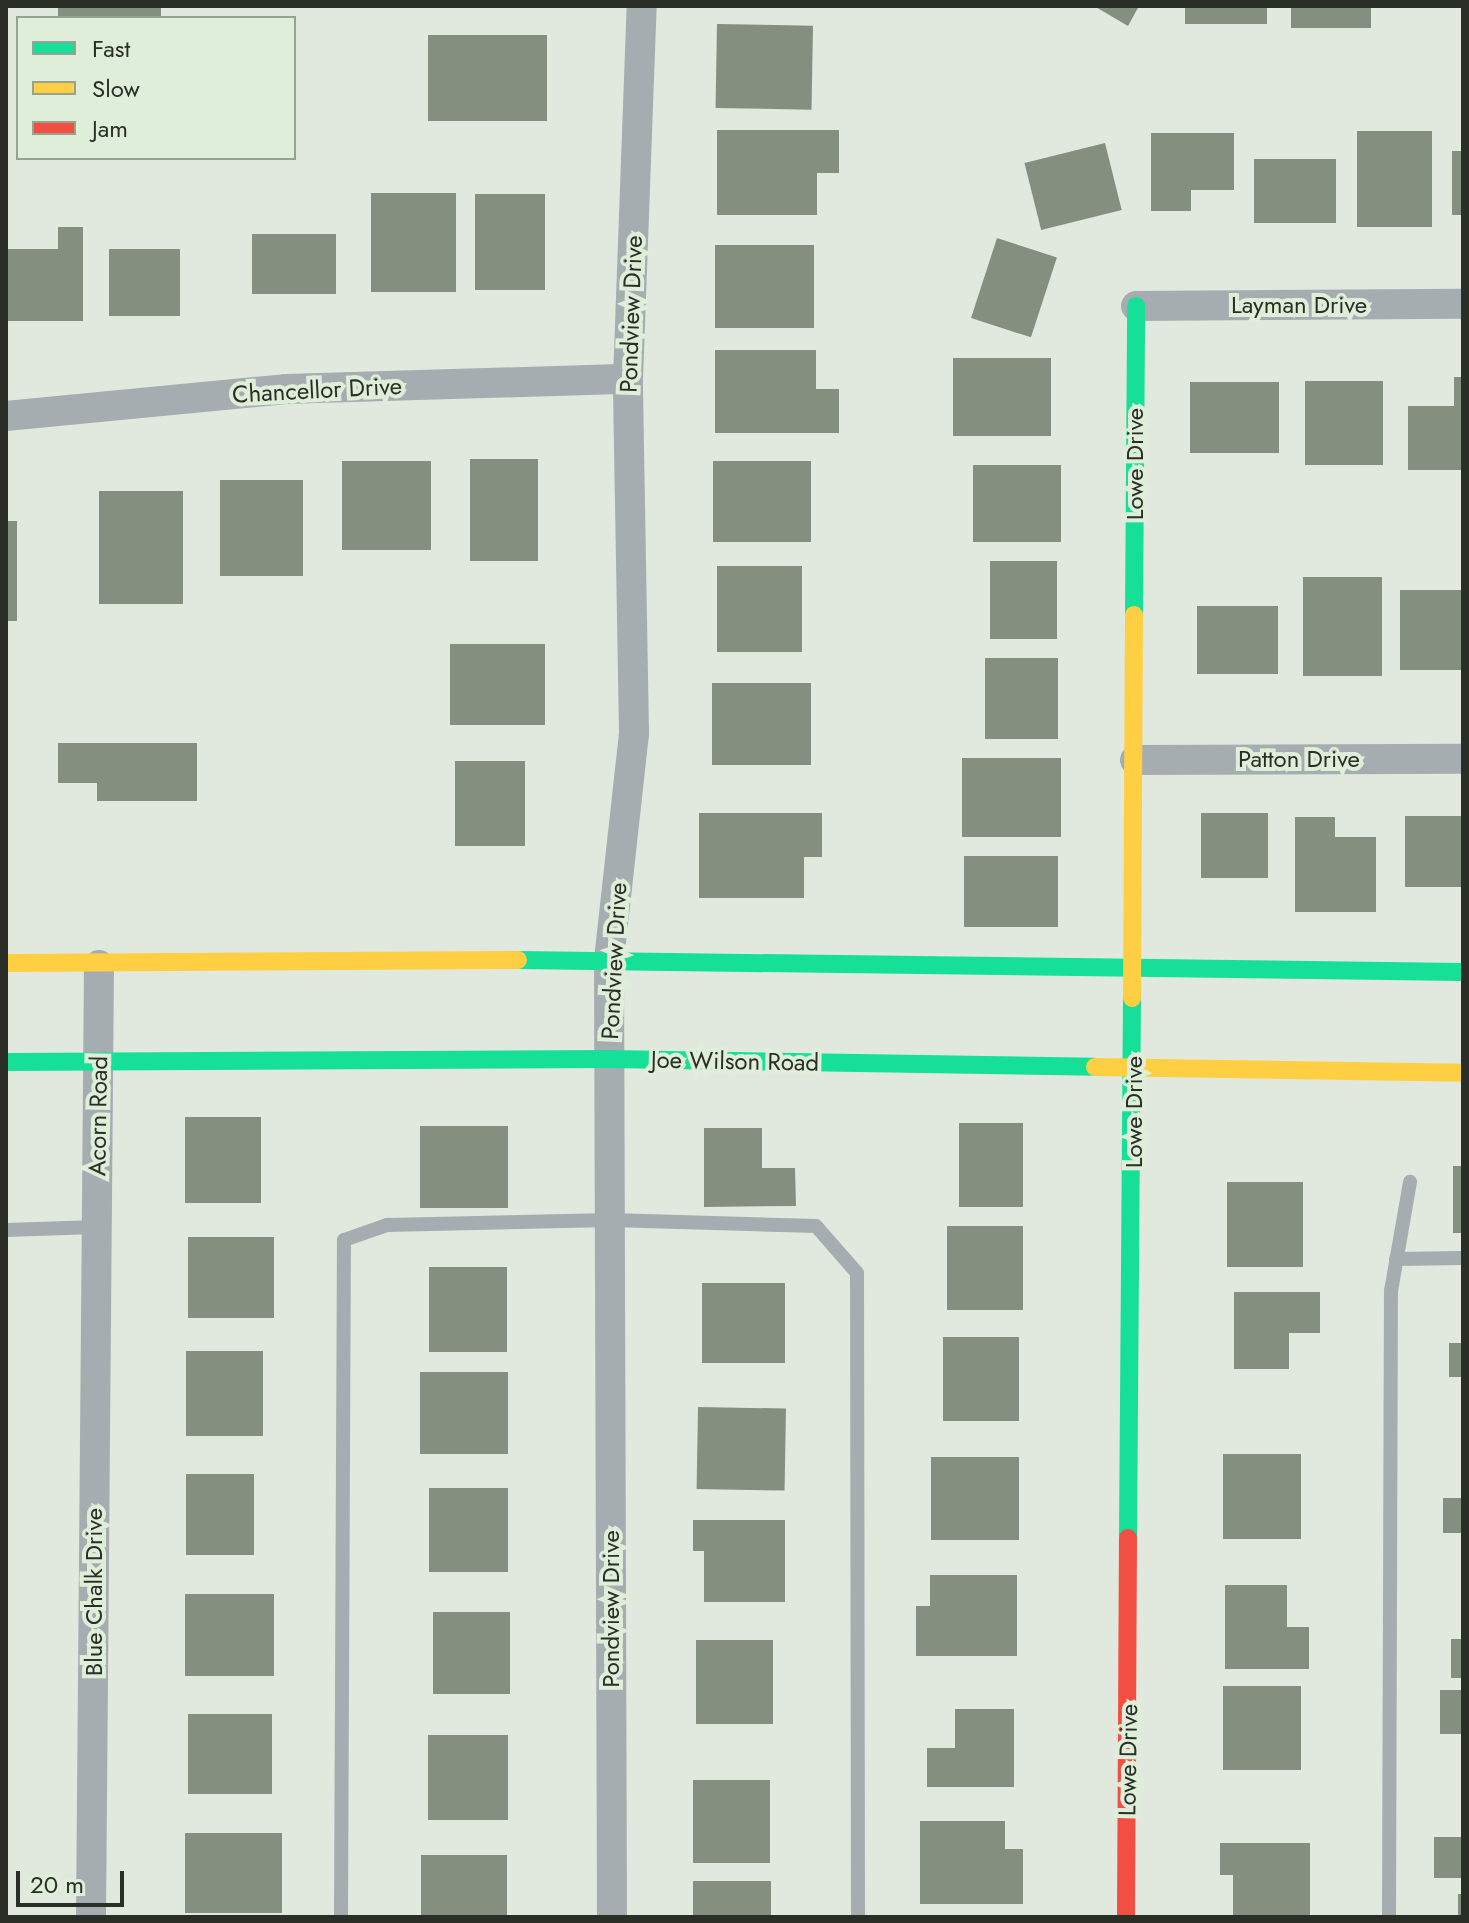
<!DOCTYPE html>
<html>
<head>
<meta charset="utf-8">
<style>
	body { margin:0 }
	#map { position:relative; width:1469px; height:1923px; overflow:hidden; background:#e1e9de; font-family:Jost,sans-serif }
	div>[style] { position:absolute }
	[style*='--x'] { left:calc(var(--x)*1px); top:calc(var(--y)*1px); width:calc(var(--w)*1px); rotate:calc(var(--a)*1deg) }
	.building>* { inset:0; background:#848f7f; transform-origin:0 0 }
	.lane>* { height:14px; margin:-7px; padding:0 7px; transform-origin:7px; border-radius:7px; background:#a6adb0 }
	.street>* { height:30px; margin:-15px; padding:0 15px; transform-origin:15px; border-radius:15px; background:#a6adb0 }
	.fast>* { height:18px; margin:-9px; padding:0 9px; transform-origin:9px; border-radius:9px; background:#16e098 }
	.slow>* { height:18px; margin:-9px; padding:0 9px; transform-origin:9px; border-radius:9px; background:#ffcf43 }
	.jam>* { height:18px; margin:-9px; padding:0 9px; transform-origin:9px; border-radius:9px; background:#f24e42 }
	span { translate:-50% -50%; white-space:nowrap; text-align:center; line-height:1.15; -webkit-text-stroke:8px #dfeed9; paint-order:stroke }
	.street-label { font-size:24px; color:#292f27 }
	.frame { position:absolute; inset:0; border:8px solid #292f27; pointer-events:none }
	.legend { position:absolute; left:16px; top:16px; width:280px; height:144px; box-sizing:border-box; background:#dfeed9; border:2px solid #96a292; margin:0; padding:10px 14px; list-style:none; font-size:24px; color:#292f27 }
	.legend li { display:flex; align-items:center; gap:16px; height:40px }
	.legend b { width:40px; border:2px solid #96a292 }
	.scale { position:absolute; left:16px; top:1871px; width:108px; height:36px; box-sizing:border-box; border:4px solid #292f27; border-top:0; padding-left:10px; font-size:24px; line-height:28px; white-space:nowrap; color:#292f27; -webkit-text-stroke:6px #dfeed9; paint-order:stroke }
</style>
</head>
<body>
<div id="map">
	<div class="building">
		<div style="left:58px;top:6px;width:103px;height:12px"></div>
		<div style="clip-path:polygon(1094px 6px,1139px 6px,1128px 26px)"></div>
		<div style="left:1185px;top:6px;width:82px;height:18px"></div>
		<div style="left:1291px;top:6px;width:80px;height:22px"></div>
		<div style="left:717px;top:24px;width:96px;height:84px;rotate:1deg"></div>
		<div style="left:428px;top:35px;width:119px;height:86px"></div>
		<div style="clip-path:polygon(717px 130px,839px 130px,839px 173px,817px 173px,817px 215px,717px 215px)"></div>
		<div style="left:1357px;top:131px;width:75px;height:96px"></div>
		<div style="clip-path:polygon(1151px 133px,1234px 133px,1234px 190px,1191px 190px,1191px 211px,1151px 211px)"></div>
		<div style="left:1105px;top:143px;width:69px;height:83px;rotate:76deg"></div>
		<div style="left:1452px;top:151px;width:11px;height:64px"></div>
		<div style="left:1254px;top:159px;width:82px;height:64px"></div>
		<div style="left:371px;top:193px;width:85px;height:99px"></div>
		<div style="left:475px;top:194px;width:70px;height:96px"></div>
		<div style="clip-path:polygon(58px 227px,83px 227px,83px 321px,6px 321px,6px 249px,58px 249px)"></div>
		<div style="left:252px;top:234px;width:84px;height:60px"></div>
		<div style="left:997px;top:238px;width:63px;height:84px;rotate:18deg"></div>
		<div style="left:715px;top:245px;width:99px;height:83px"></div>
		<div style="left:109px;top:249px;width:71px;height:67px"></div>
		<div style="clip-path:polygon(715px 350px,816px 350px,816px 389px,839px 389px,839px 433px,715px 433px)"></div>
		<div style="left:953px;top:358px;width:98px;height:78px"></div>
		<div style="clip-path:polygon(1454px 377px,1463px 377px,1463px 470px,1408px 470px,1408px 406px,1454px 406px)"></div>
		<div style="left:1305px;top:381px;width:78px;height:84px"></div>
		<div style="left:1190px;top:382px;width:89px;height:71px"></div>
		<div style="left:470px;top:459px;width:68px;height:102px"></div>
		<div style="left:342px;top:461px;width:89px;height:89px"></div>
		<div style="left:713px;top:461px;width:98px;height:81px"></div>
		<div style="left:973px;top:465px;width:88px;height:77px"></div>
		<div style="left:220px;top:480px;width:83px;height:96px"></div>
		<div style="left:99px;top:491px;width:84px;height:113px"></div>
		<div style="left:6px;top:521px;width:11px;height:100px"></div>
		<div style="left:990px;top:561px;width:67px;height:78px"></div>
		<div style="left:717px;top:566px;width:85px;height:86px"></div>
		<div style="left:1303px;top:577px;width:79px;height:99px"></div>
		<div style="left:1400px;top:590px;width:63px;height:80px"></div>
		<div style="left:1197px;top:606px;width:81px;height:68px"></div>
		<div style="left:450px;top:644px;width:95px;height:81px"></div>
		<div style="left:985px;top:658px;width:73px;height:81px"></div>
		<div style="left:712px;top:683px;width:99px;height:82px"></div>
		<div style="clip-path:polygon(58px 743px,197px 743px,197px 801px,97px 801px,97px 783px,58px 783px)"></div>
		<div style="left:962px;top:758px;width:99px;height:79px"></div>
		<div style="left:455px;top:761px;width:70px;height:85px"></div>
		<div style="clip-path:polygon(699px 813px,822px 813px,822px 857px,804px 857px,804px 898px,699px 898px)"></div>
		<div style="left:1201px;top:813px;width:67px;height:65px"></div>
		<div style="left:1405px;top:816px;width:58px;height:71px"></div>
		<div style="clip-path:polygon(1295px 817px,1335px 817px,1335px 837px,1376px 837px,1376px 912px,1295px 912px)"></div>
		<div style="left:964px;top:856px;width:94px;height:71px"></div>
		<div style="left:185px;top:1117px;width:76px;height:86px"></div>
		<div style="left:959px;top:1123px;width:64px;height:84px"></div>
		<div style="left:420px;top:1126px;width:88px;height:82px"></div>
		<div style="clip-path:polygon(704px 1128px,762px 1128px,762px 1168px,795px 1168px,796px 1206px,704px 1207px)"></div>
		<div style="left:1453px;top:1166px;width:10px;height:67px"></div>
		<div style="left:1227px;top:1182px;width:76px;height:85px"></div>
		<div style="left:947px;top:1226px;width:76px;height:84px"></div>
		<div style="left:188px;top:1237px;width:86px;height:81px"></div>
		<div style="left:429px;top:1267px;width:78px;height:85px"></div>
		<div style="left:785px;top:1283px;width:80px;height:83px;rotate:90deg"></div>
		<div style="clip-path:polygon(1234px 1292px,1320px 1292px,1320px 1333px,1289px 1333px,1289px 1369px,1234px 1369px)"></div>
		<div style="left:943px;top:1337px;width:76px;height:84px"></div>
		<div style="left:1449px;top:1343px;width:14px;height:34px"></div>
		<div style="left:186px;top:1351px;width:77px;height:85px"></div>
		<div style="left:420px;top:1372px;width:88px;height:82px"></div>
		<div style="left:698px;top:1407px;width:88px;height:82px;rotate:1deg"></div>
		<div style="left:1223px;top:1454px;width:78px;height:85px"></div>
		<div style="left:931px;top:1457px;width:88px;height:83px"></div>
		<div style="left:186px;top:1474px;width:68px;height:81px"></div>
		<div style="left:429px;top:1488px;width:79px;height:84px"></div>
		<div style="left:1443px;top:1498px;width:20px;height:35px"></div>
		<div style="clip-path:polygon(693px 1520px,785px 1520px,785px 1602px,704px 1602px,704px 1551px,693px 1551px)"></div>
		<div style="clip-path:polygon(930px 1575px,1017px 1575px,1017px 1656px,916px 1656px,916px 1606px,930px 1606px)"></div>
		<div style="clip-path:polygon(1225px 1585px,1287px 1585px,1287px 1627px,1309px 1627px,1309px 1669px,1225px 1669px)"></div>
		<div style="left:185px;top:1594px;width:89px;height:82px"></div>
		<div style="left:433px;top:1612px;width:77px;height:82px"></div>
		<div style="left:1463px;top:1639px;width:39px;height:12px;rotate:90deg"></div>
		<div style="left:696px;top:1640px;width:77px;height:84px"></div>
		<div style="left:1223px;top:1686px;width:78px;height:84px"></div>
		<div style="left:1440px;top:1690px;width:23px;height:44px"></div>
		<div style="clip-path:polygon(955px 1709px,1014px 1709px,1014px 1787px,927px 1787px,927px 1748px,955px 1748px)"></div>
		<div style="left:188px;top:1714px;width:84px;height:80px"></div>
		<div style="left:428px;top:1735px;width:80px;height:85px"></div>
		<div style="left:693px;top:1780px;width:77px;height:83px"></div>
		<div style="clip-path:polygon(920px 1821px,1005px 1821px,1005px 1849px,1023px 1849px,1023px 1904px,920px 1904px)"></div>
		<div style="left:185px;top:1833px;width:97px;height:80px"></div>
		<div style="left:1434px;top:1837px;width:29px;height:41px"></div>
		<div style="clip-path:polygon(1220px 1843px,1310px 1843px,1310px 1917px,1233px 1917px,1233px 1875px,1220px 1875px)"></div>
		<div style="left:421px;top:1855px;width:86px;height:62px"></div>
		<div style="left:693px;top:1881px;width:78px;height:36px"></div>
		<div style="left:1458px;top:1894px;width:5px;height:23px"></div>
	</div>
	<div class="lane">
		<div style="--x:6;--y:1230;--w:91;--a:-1.9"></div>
		<div style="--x:1396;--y:1259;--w:67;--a:-0.9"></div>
		<div style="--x:341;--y:1917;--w:677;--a:-89.75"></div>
		<div style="--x:344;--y:1240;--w:46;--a:-19.2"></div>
		<div style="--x:387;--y:1225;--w:224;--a:-1.3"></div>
		<div style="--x:611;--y:1220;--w:205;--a:1.7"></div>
		<div style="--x:816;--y:1226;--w:62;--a:48.9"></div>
		<div style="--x:857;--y:1273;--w:644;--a:89.91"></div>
		<div style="--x:1389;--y:1917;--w:626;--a:-89.82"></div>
		<div style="--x:1391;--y:1291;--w:111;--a:-80.1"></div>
	</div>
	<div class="street">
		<div style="--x:1136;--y:306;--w:327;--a:-0.4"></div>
		<div style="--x:6;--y:416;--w:281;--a:-5.5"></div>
		<div style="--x:286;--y:389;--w:342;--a:-1.7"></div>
		<div style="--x:1135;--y:760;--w:328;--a:-0.2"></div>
		<div style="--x:91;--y:1917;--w:952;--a:-89.52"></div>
		<div style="--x:612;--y:1917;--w:957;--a:-90.18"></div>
		<div style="--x:609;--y:960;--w:228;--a:-83.7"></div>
		<div style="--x:634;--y:733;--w:354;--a:-91"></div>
		<div style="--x:628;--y:379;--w:373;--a:-87.9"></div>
	</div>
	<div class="fast">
		<div style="--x:1134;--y:615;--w:309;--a:-89.6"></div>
		<div style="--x:518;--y:960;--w:945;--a:0.73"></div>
		<div style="--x:6;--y:1062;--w:603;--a:-0.29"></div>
		<div style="--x:609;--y:1059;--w:486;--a:0.9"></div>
		<div style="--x:1128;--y:1538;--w:540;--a:-89.58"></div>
	</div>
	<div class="slow">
		<div style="--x:6;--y:963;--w:512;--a:-0.34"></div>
		<div style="--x:1132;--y:998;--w:383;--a:-89.7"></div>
		<div style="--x:1095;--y:1067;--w:368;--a:0.9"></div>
	</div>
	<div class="jam">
		<div style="--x:1126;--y:1917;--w:379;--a:-89.7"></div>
	</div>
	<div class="street-label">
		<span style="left:1299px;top:305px">Layman Drive</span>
		<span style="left:631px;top:314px;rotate:-88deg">Pondview Drive</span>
		<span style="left:317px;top:390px;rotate:-3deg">Chancellor Drive</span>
		<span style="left:1135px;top:464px;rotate:-90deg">Lowe Drive</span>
		<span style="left:1299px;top:759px">Patton Drive</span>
		<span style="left:614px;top:961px;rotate:-87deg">Pondview Drive</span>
		<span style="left:735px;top:1061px;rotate:1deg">Joe Wilson Road</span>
		<span style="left:1134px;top:1112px;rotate:-90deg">Lowe Drive</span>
		<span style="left:98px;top:1116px;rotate:-89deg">Acorn Road</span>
		<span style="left:94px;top:1592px;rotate:-90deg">Blue Chalk Drive</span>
		<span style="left:611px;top:1609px;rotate:-90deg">Pondview Drive</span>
		<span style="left:1128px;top:1760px;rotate:-89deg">Lowe Drive</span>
	</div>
	<div class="frame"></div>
	<ul class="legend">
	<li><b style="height:10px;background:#16e098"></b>Fast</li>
	<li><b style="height:10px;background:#ffcf43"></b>Slow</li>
	<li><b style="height:10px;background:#f24e42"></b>Jam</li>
	</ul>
	<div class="scale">20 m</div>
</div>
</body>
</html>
